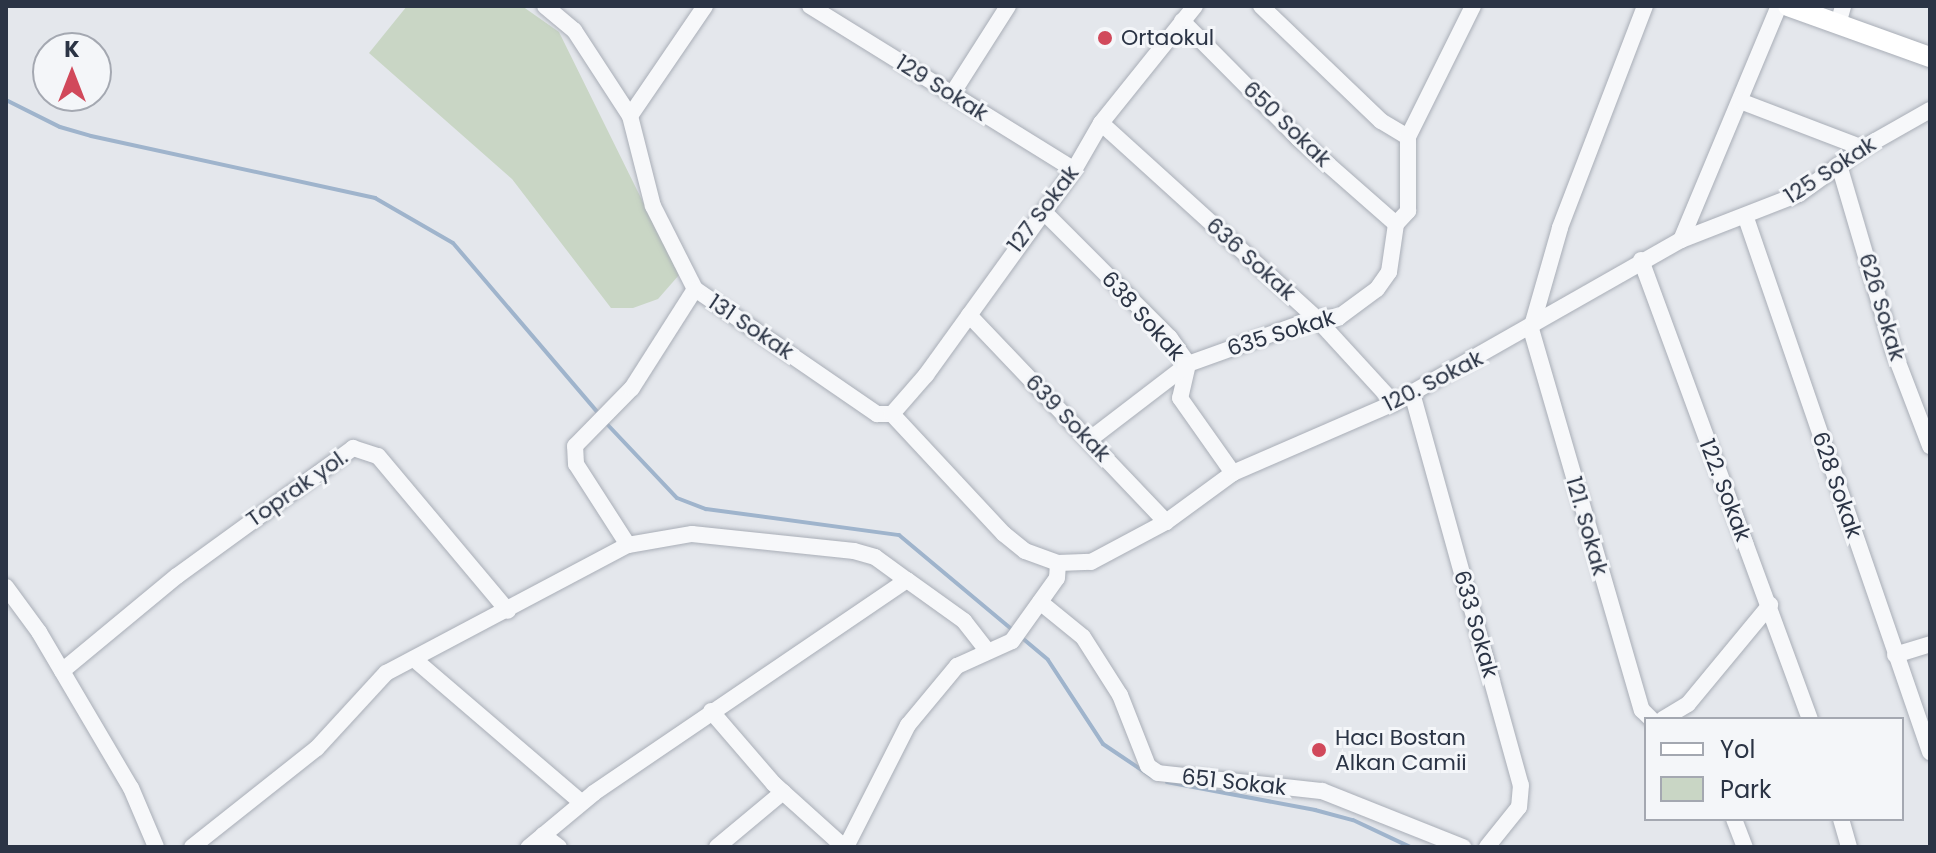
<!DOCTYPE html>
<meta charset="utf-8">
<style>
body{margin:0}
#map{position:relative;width:1936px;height:853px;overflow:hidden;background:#e4e7ec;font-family:Poppins,sans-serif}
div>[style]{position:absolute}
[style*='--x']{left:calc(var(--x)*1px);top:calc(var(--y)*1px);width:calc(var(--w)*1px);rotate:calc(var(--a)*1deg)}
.green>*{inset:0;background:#c9d6c5}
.stream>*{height:4px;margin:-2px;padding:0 2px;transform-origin:2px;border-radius:2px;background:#9fb4cc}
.roads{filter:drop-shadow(0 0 2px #a9aeb7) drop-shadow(0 0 2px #a9aeb7)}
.minor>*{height:16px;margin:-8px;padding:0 8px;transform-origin:8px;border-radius:8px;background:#f7f8fa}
.major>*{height:20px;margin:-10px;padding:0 10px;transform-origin:10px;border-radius:10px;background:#fff}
.dots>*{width:22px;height:22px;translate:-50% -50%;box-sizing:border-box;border:4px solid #f4f6f9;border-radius:50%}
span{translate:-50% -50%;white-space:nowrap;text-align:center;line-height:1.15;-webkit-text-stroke:6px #f4f6f9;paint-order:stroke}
.poi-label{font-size:22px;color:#2b3445}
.left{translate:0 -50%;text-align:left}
.street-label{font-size:22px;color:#2b3445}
.frame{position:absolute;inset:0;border:8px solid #2b3445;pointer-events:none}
.legend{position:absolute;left:1644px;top:717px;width:260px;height:104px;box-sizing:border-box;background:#f4f6f9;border:2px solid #a4a8b1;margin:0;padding:10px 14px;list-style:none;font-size:24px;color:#2b3445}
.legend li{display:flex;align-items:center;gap:16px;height:40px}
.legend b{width:40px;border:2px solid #a4a8b1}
.north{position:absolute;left:32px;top:32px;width:80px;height:80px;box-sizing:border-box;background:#f4f6f9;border:2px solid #a4a8b1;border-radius:50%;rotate:0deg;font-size:22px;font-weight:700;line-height:32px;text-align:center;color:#2b3445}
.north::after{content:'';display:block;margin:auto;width:28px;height:36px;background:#d1495b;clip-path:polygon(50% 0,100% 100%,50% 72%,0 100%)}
</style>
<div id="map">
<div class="green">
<div style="clip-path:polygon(407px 6px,522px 6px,559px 32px,679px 275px,658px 299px,633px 308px,611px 308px,512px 179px,369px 53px)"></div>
</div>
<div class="stream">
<div style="--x:6;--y:100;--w:60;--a:26.6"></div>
<div style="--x:60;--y:127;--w:32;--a:16"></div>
<div style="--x:91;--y:136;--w:291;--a:12.3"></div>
<div style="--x:375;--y:198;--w:90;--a:30"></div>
<div style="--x:453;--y:243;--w:228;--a:49.5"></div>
<div style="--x:606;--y:423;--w:103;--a:46.6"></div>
<div style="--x:677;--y:498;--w:31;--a:21"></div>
<div style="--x:706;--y:509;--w:195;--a:7.7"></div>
<div style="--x:899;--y:535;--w:150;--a:39.9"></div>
<div style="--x:1021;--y:637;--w:35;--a:40"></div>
<div style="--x:1048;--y:660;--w:100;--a:56.8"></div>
<div style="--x:1103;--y:744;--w:63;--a:33.9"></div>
<div style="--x:1167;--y:782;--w:151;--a:10.7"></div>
<div style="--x:1315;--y:810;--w:39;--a:15"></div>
<div style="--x:1353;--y:820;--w:63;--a:25.3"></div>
</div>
<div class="roads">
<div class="minor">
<div style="--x:545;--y:6;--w:38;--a:40"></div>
<div style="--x:574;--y:30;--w:103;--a:56.9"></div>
<div style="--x:630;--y:116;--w:93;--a:75.7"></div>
<div style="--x:653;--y:206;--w:93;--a:63.2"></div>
<div style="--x:695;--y:289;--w:221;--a:34.5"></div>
<div style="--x:877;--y:414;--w:15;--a:0"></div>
<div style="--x:892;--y:414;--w:164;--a:47"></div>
<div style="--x:1004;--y:534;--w:27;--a:39"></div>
<div style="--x:1025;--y:551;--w:35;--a:20"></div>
<div style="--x:1058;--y:563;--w:33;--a:-2"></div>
<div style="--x:1091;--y:562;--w:85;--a:-28.1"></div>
<div style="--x:1166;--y:522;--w:83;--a:-36.2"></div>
<div style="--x:1233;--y:473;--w:176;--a:-23.5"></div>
<div style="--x:1394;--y:403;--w:330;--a:-29.6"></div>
<div style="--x:1681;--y:240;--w:254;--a:-67.3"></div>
<div style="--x:810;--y:6;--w:311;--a:31.8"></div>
<div style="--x:1261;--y:6;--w:166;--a:43.8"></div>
<div style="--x:1381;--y:121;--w:31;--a:31"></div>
<div style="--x:1645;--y:6;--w:238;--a:111"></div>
<div style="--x:1560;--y:228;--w:105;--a:106"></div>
<div style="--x:1531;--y:329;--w:397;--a:73.8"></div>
<div style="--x:1642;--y:710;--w:13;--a:45"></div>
<div style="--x:1182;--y:21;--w:165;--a:45.2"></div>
<div style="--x:1298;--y:138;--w:130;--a:41.3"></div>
<div style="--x:1838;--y:24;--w:19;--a:-74"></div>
<div style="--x:952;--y:94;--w:104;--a:-57.5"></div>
<div style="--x:1740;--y:101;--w:132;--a:20.9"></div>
<div style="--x:630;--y:116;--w:133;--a:-55.7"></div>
<div style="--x:1101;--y:123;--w:290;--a:42.2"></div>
<div style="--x:1316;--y:318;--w:115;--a:47.5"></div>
<div style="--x:1839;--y:165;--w:195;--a:73.6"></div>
<div style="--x:1894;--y:352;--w:101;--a:69"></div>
<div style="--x:1044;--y:212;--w:178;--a:45"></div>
<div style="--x:1170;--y:338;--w:32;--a:55"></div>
<div style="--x:1188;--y:364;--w:35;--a:103"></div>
<div style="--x:1180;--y:398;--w:92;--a:54.8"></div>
<div style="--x:1746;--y:218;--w:565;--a:70.99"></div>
<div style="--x:1681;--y:240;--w:127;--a:-21.3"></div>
<div style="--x:1799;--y:194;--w:79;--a:-35.7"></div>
<div style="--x:1863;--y:148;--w:77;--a:-29.6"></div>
<div style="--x:1641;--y:260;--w:489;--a:69.8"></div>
<div style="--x:969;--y:315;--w:286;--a:46.4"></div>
<div style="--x:1412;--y:393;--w:407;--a:74.5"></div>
<div style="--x:1521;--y:785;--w:22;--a:95"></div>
<div style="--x:1519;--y:807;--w:51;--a:128.7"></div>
<div style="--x:892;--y:414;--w:52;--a:-48.9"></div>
<div style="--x:926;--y:375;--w:253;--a:-54.2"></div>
<div style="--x:1074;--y:170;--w:54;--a:-60.1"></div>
<div style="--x:1101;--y:123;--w:150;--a:-51.2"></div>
<div style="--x:1089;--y:440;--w:125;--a:-37.5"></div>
<div style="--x:1188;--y:364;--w:136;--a:-19.8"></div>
<div style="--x:1316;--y:318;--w:23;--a:-2"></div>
<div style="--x:1339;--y:317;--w:47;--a:-36.4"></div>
<div style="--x:1377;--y:289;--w:21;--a:-55"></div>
<div style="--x:1389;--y:272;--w:49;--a:-81.7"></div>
<div style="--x:1396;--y:224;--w:18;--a:-47"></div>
<div style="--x:1408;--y:211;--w:74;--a:-90"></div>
<div style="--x:1408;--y:137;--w:146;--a:-63.6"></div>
<div style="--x:628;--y:545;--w:96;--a:-122.7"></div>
<div style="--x:576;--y:464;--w:18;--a:-93"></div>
<div style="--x:575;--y:446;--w:81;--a:-45.5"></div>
<div style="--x:632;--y:388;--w:117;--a:-57.5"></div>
<div style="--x:907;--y:580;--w:70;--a:35.7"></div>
<div style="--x:964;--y:621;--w:36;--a:52"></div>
<div style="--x:6;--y:587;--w:56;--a:53.7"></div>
<div style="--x:39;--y:632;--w:181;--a:59.5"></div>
<div style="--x:131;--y:788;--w:64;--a:67"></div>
<div style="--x:1040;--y:602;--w:55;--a:39.1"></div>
<div style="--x:1083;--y:637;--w:69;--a:57.5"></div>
<div style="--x:1120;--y:695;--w:76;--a:68.5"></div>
<div style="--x:1148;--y:766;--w:12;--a:35"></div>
<div style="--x:1158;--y:773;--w:165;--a:6.3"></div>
<div style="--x:1322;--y:791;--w:152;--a:21.7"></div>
<div style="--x:1895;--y:655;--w:37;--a:-17"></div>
<div style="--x:414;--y:659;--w:220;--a:40.6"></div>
<div style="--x:62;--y:671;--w:149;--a:-39.6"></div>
<div style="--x:177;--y:576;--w:218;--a:-36"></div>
<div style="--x:353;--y:448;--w:26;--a:18"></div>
<div style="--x:378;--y:456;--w:202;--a:50"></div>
<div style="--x:711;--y:711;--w:96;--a:49.2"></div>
<div style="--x:774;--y:784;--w:94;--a:42"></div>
<div style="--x:1663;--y:719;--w:29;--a:-31"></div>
<div style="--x:1688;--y:704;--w:129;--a:-50.4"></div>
<div style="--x:1734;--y:819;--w:30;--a:69"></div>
<div style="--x:1841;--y:819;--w:29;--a:74"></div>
<div style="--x:543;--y:835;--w:20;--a:37"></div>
<div style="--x:192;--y:847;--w:159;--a:-38.4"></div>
<div style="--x:317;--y:748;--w:102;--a:-47.4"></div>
<div style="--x:386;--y:673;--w:274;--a:-27.9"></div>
<div style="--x:628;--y:545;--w:65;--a:-9.8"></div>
<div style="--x:692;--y:534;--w:163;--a:6"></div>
<div style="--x:854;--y:551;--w:22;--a:16"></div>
<div style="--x:875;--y:557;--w:39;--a:36"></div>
<div style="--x:907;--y:580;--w:379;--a:145.8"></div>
<div style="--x:594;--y:793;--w:85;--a:140.3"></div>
<div style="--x:717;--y:847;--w:86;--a:-39.8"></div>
<div style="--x:846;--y:847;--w:137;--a:-63.1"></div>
<div style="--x:908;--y:725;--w:77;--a:-50.3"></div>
<div style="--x:957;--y:666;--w:60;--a:-24.4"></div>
<div style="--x:1012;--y:641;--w:77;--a:-54.5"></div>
<div style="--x:1057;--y:578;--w:15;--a:-86"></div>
</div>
<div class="major">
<div style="--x:1788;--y:6;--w:151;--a:19.8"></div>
</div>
</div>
<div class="dots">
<div style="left:1105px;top:38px;background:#d1495b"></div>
<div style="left:1319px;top:750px;background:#d1495b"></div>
</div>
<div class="poi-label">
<span class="left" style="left:1121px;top:38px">Ortaokul</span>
<span class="left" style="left:1335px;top:750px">Hacı Bostan<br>Alkan Camii</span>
</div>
<div class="street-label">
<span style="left:942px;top:88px;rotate:32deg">129 Sokak</span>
<span style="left:1287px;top:124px;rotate:44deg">650 Sokak</span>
<span style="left:1830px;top:170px;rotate:-33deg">125 Sokak</span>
<span style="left:1043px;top:209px;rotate:-53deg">127 Sokak</span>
<span style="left:1251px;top:259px;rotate:42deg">636 Sokak</span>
<span style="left:1882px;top:307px;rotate:73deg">626 Sokak</span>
<span style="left:1143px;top:316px;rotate:48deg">638 Sokak</span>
<span style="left:751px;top:327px;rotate:34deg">131 Sokak</span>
<span style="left:1281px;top:333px;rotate:-17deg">635 Sokak</span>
<span style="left:1433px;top:381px;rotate:-27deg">120. Sokak</span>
<span style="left:1068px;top:418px;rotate:46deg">639 Sokak</span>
<span style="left:1837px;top:485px;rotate:71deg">628 Sokak</span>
<span style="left:297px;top:488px;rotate:-35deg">Toprak yol.</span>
<span style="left:1725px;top:490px;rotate:69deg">122. Sokak</span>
<span style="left:1587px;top:526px;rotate:74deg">121. Sokak</span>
<span style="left:1476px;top:624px;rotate:74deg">633 Sokak</span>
<span style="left:1234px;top:782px;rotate:6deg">651 Sokak</span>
</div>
<div class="frame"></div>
<ul class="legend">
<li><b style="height:10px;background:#fff"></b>Yol</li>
<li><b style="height:22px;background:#c9d6c5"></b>Park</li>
</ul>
<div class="north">K</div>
</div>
